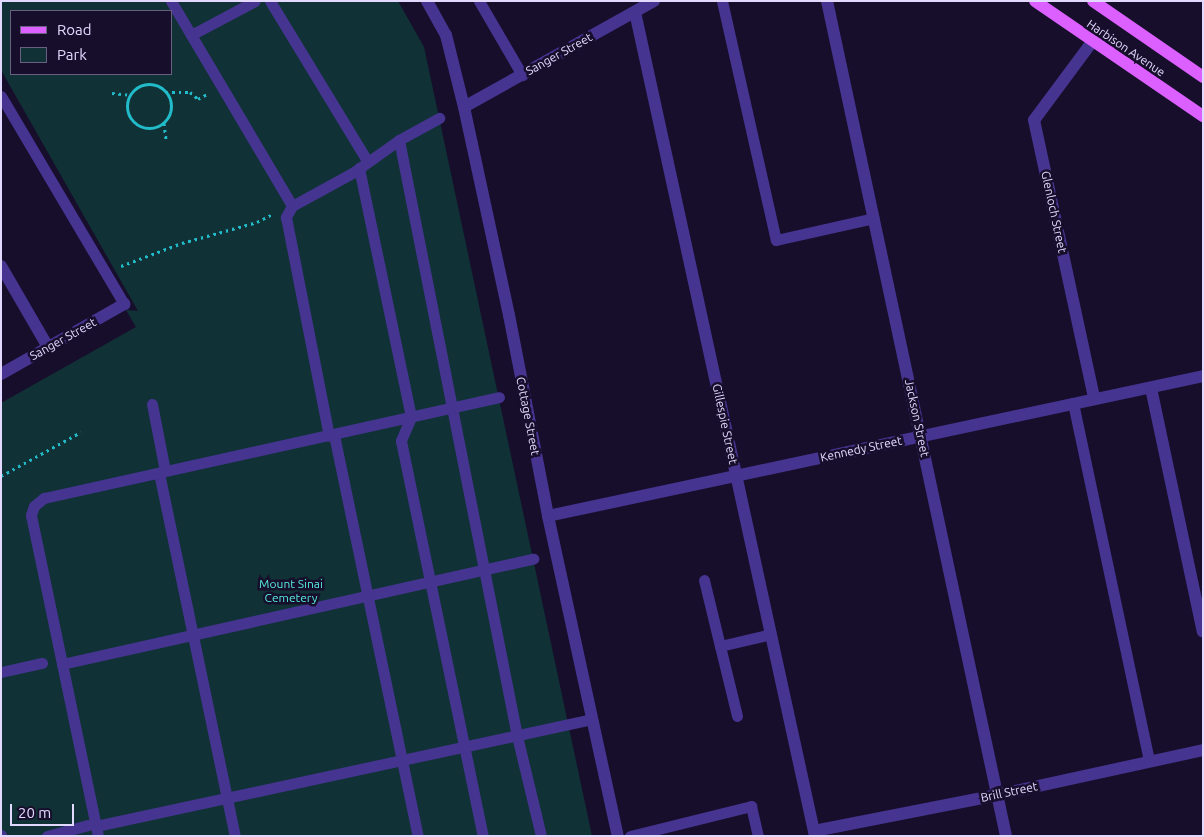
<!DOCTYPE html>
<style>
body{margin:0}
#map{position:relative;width:1204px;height:837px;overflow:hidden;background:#170e2c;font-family:Ubuntu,sans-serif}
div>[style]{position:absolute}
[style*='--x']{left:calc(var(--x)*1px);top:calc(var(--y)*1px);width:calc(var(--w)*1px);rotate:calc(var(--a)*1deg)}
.green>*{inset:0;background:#103236}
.path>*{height:3px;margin-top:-1.5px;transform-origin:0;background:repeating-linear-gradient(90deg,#22bbc9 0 2.5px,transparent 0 6.5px)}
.path>.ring{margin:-1.5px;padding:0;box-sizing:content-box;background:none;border:3px solid #22bbc9;border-radius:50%}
.service>*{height:11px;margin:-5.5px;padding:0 5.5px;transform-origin:5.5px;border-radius:5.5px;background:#453490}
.minor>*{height:12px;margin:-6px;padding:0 6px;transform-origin:6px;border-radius:6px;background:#453490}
.primary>*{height:12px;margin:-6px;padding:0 6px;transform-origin:6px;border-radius:6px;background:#db60ff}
span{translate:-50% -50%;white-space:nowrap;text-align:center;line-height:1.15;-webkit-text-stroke:5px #170e2c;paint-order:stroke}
.street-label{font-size:12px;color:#e3d9ff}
.park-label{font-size:12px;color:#56edde}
.frame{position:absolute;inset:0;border:2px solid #e3d9ff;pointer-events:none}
.legend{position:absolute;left:10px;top:10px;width:162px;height:65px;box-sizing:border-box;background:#170e2c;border:1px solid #695f80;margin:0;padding:6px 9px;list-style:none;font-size:15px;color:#e3d9ff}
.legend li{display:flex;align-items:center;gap:10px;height:25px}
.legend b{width:25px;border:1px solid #695f80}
.scale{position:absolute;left:10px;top:804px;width:64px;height:22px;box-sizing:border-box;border:2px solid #e3d9ff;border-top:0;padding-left:6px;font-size:15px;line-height:18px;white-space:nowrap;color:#e3d9ff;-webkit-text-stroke:4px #170e2c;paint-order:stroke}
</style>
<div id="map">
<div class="green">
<div style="clip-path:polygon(evenodd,1px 1px,398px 1px,424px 47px,592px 836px,1px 836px,1px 403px,136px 327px,126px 310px,138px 311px,1px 70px,1px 1px,11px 11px,171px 11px,171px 74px,11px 74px,11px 11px)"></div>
</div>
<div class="path">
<div class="ring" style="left:127px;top:84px;width:41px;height:41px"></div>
<div style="--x:166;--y:92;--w:24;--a:0"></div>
<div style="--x:190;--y:92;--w:11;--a:41"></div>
<div style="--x:198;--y:99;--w:13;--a:-29"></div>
<div style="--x:112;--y:93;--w:18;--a:6"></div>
<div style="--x:164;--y:123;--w:17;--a:83"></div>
<div style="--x:121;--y:266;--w:65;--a:-20.7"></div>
<div style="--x:182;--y:243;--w:78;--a:-15.6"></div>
<div style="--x:257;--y:222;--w:16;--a:-27"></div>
<div style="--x:1;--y:476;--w:91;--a:-28.8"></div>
</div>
<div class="service">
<div style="--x:171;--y:1;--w:238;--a:59.4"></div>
<div style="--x:292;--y:206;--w:13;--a:119"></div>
<div style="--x:286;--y:217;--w:223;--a:78.9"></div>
<div style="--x:270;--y:1;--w:188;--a:58.7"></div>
<div style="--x:479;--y:1;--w:86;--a:59.8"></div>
<div style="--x:722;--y:1;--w:245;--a:77.3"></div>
<div style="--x:776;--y:240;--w:100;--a:-12.7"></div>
<div style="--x:191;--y:35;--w:72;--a:-28"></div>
<div style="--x:1;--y:96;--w:242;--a:59.4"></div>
<div style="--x:399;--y:140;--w:46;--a:-28.8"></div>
<div style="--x:359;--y:168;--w:254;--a:78.2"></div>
<div style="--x:411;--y:417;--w:26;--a:113"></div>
<div style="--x:401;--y:441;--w:403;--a:78.3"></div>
<div style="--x:292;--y:206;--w:71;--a:-28.7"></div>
<div style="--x:354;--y:172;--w:55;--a:-35.4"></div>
<div style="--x:399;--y:140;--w:608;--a:78.8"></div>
<div style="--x:517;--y:736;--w:103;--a:76.5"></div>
<div style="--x:1073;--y:403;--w:366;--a:78"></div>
<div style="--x:152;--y:404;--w:68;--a:79"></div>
<div style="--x:334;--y:435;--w:410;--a:78.2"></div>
<div style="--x:159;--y:473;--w:371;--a:78.2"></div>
<div style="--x:704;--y:580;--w:68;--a:76.4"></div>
<div style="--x:720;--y:646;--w:52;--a:-13.2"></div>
<div style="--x:720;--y:646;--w:72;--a:76.3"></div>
<div style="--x:62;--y:664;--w:483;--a:-12.6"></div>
<div style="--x:1;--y:672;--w:42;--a:-12.4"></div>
<div style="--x:96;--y:826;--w:507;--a:-12.17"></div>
<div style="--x:1;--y:835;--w:1;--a:90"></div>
<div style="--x:47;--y:836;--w:42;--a:-15"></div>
<div style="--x:98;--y:836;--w:328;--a:-101.8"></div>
<div style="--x:31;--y:515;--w:9;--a:-72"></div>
<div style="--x:34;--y:506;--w:13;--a:-39"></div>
<div style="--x:44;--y:498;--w:466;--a:-12.5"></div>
<div style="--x:630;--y:836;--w:125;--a:-13.9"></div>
<div style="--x:751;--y:806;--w:31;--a:77"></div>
</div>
<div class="minor">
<div style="--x:427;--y:1;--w:39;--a:61"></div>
<div style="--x:446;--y:35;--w:74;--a:76"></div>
<div style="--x:464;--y:107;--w:213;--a:77.8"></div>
<div style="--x:509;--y:315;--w:205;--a:79"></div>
<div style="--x:548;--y:516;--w:328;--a:77.7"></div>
<div style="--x:827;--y:1;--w:854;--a:77.9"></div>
<div style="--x:635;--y:12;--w:843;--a:77.68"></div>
<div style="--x:1092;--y:42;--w:97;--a:126.6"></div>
<div style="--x:1034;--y:120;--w:284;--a:77.8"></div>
<div style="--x:464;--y:107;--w:218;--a:-29.2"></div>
<div style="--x:1;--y:266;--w:94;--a:59.9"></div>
<div style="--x:1;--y:374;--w:142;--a:-29.6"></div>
<div style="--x:1151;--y:388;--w:249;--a:78"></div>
<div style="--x:548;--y:516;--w:670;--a:-12.06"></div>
<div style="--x:814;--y:831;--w:187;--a:-11.1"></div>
<div style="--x:997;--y:795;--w:211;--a:-12.3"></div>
</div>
<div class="primary">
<div style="--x:1035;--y:1;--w:204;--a:34.4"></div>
<div style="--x:1093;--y:1;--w:134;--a:34.6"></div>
</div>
<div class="street-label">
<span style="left:1126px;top:48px;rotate:34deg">Harbison Avenue</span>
<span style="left:559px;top:54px;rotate:-29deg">Sanger Street</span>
<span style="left:1054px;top:212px;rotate:78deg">Glenloch Street</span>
<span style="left:63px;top:339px;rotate:-29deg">Sanger Street</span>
<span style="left:528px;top:416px;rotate:79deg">Cottage Street</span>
<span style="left:917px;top:418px;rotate:78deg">Jackson Street</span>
<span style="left:725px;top:424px;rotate:78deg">Gillespie Street</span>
<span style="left:861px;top:449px;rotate:-12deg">Kennedy Street</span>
<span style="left:1009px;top:792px;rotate:-12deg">Brill Street</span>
</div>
<div class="park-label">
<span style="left:291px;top:591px">Mount Sinai<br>Cemetery</span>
</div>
<div class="frame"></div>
<ul class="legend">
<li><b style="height:6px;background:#db60ff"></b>Road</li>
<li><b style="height:14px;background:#103236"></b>Park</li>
</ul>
<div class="scale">20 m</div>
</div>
